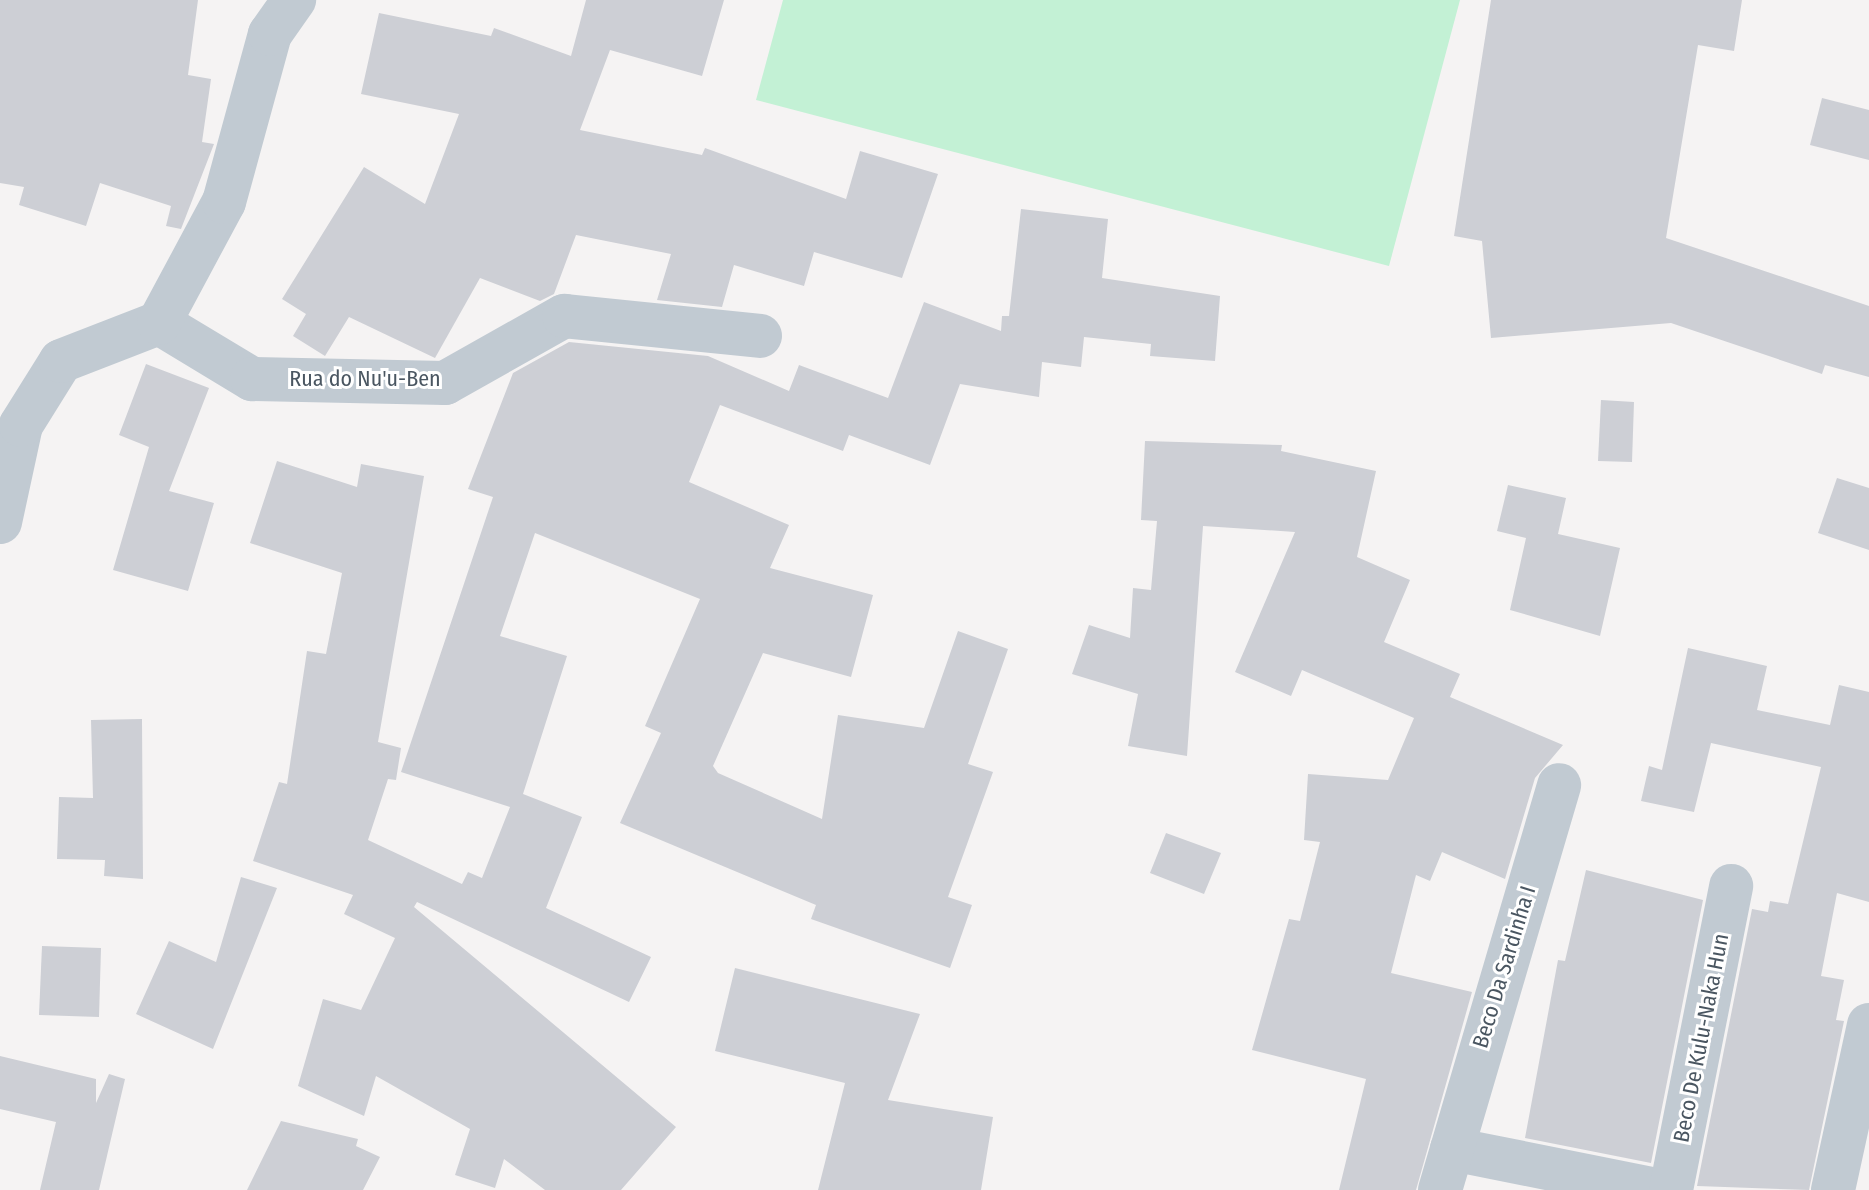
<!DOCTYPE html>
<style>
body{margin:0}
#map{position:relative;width:1869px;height:1190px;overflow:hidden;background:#f5f3f3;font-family:"Fira Sans Condensed",sans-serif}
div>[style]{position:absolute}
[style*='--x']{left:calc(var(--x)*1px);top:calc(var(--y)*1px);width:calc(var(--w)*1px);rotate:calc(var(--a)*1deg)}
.green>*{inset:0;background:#c3f1d5}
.building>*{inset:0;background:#cdcfd5}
.minor>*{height:44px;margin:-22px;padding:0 22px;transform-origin:22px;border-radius:22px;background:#c1cad2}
span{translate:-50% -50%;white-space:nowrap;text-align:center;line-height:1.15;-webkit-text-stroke:6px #fff;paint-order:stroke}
.street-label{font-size:22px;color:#4a5661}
</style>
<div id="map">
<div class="green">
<div style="clip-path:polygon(783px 0,1460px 0,1389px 266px,756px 100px)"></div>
</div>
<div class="building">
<div style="clip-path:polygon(0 0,198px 0,188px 75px,211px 79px,202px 142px,214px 144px,181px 229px,166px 226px,171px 206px,100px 183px,86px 226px,19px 205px,24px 187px,0 183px)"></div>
<div style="clip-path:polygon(586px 0,724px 0,702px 76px,610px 50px,580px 130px,702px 155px,705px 148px,846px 199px,860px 151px,938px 174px,902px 278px,814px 252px,804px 286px,734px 265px,722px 307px,657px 300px,671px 254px,576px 235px,554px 294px,540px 301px,480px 278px,435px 358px,349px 317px,325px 356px,293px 336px,306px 314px,282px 299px,364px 167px,425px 204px,459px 114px,361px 94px,379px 13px,491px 36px,494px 28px,571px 56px)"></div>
<div style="clip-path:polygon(1491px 0,1742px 0,1734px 51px,1698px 45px,1666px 238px,1869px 306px,1869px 377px,1825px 365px,1822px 374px,1671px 323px,1491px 338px,1482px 241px,1454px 236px)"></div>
<div style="clip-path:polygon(1822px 98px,1869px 110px,1869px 160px,1810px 145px)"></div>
<div style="clip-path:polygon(1021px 209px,1108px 219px,1102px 278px,1220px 296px,1215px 361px,1150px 356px,1151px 344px,1084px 337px,1081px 367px,1042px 362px,1039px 397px,960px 384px,930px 465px,849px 435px,843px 451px,720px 405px,689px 482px,789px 525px,770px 568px,873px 595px,851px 677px,763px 653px,713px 766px,718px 773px,822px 819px,838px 715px,924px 728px,958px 631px,1008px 649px,968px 764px,993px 772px,948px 897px,972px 905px,950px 968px,811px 919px,816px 905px,620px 823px,661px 733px,645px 726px,700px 599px,535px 533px,500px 636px,567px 656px,523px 794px,582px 817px,546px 908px,651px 957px,629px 1002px,417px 902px,414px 907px,676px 1127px,621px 1190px,545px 1190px,504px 1159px,495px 1188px,455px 1175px,470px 1129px,376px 1076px,364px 1116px,298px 1086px,323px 999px,361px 1010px,395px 938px,344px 914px,353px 895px,253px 861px,279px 782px,287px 784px,307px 651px,326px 654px,342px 573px,250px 543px,277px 461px,357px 487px,361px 464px,424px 476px,378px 742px,401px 748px,396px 780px,388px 779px,368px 840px,462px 884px,468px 872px,482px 878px,510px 807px,401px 772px,493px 497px,468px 489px,513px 373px,569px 342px,708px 356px,789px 391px,799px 365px,888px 398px,924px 302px,1001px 331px,1002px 316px,1009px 316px)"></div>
<div style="clip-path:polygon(146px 364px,209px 388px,169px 491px,214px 503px,188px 591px,113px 570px,149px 447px,119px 435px)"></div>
<div style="clip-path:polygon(1601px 400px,1634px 402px,1632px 462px,1598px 461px)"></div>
<div style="clip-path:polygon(1145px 441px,1282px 445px,1281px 451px,1376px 471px,1357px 557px,1410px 580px,1384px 642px,1460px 674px,1450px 697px,1563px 745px,1535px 778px,1505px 879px,1442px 852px,1430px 881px,1416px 875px,1391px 973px,1472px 992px,1416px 1190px,1339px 1190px,1366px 1079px,1252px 1050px,1289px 919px,1300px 921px,1320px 842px,1304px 840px,1308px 774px,1388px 780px,1414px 718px,1302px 670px,1291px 696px,1235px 672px,1295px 532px,1203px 526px,1187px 756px,1128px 746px,1138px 694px,1072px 674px,1089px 625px,1130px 638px,1133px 588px,1151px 590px,1157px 521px,1141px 520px)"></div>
<div style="clip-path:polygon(1837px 478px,1869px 488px,1869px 550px,1818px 533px)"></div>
<div style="clip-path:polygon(1508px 485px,1566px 498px,1558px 534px,1620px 548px,1600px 636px,1510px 610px,1526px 538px,1497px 531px)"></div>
<div style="clip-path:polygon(1688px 648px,1767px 666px,1757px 710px,1830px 725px,1839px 685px,1869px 692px,1869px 902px,1837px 893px,1821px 976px,1844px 980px,1836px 1020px,1844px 1021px,1809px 1190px,1697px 1186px,1752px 909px,1768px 912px,1770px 901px,1788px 904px,1821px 767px,1711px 743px,1694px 812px,1641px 801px,1649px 766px,1662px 770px)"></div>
<div style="clip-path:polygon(142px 719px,143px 879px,104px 876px,105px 860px,57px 859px,59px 797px,93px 798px,91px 720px)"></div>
<div style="clip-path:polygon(1166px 833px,1221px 853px,1204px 894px,1150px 873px)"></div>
<div style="clip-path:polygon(1586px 870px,1703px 900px,1651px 1163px,1525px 1138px,1558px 960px,1565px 961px)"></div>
<div style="clip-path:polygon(241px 877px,277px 888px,213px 1049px,136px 1014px,169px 941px,216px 962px)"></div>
<div style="clip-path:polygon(42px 946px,101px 948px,99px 1017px,39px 1015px)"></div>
<div style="clip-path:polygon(735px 968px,920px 1014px,888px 1100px,993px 1117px,981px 1190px,818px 1190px,845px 1083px,715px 1051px)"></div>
<div style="clip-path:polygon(0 1056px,96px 1079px,96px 1103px,109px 1074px,125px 1079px,99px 1190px,40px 1190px,56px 1122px,0 1109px)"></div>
<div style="clip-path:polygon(281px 1121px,358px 1139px,356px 1146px,380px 1157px,363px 1190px,247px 1190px)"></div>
</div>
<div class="minor">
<div style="--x:159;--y:323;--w:109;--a:31.1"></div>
<div style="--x:252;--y:379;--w:193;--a:1.2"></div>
<div style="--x:445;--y:383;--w:137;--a:-29.4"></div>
<div style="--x:564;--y:316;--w:197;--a:5.8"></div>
<div style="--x:0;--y:522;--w:99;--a:-77.8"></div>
<div style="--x:21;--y:425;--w:75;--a:-58"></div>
<div style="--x:61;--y:361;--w:105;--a:-21.2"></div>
<div style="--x:159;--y:323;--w:137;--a:-61.8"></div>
<div style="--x:224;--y:202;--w:174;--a:-74.7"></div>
<div style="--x:270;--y:34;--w:42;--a:-54.8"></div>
<div style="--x:1452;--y:1149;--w:209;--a:11.3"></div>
<div style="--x:1440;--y:1190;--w:422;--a:-73.6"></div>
<div style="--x:1671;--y:1190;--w:310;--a:-78.8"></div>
<div style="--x:1833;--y:1190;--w:169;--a:-77.7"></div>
</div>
<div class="street-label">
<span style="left:365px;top:379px">Rua do Nu'u-Ben</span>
<span style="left:1504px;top:967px;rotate:-73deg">Beco Da Sardinha I</span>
<span style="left:1701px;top:1038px;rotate:-79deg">Beco De Kulu-Naka Hun</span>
</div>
</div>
